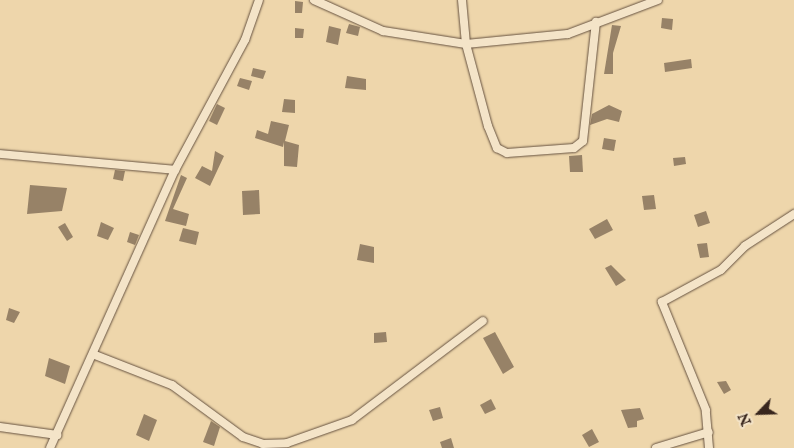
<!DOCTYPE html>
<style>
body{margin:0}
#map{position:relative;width:794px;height:448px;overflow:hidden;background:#eed6ab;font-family:"IM FELL English",serif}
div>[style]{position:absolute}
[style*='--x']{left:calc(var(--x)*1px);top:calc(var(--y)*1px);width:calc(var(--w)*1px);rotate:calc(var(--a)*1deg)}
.building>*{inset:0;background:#978267}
.roads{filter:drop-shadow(0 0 1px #665240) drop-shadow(0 0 1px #665240)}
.street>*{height:8px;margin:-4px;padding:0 4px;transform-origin:4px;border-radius:4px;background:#f4e4c8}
span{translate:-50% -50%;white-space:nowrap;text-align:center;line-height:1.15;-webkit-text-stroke:5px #f4e4c8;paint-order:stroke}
.north{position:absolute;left:734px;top:388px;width:50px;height:50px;-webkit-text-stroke:4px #f4e4c8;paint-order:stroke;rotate:246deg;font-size:14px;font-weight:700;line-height:20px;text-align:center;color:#38261d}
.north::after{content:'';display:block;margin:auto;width:18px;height:22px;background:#38261d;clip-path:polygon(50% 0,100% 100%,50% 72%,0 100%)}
</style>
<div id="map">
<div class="building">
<div style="clip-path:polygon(295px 1px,303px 2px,302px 13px,295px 13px)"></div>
<div style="clip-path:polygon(662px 18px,673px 19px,672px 30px,661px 28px)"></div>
<div style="clip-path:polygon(349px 24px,360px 27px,358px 36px,346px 33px)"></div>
<div style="clip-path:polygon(612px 25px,621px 26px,613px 53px,613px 74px,604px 74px)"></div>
<div style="clip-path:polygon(329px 26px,341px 29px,338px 45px,326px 42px)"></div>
<div style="clip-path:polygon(295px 28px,304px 29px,303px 38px,295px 38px)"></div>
<div style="clip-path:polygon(691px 59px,692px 68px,665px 72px,664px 63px)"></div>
<div style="clip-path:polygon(253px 68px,266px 71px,263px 79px,251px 76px)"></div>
<div style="clip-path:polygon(347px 76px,366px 79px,366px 90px,345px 88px)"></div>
<div style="clip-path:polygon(240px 78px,252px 81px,249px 90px,237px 86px)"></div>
<div style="clip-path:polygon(284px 99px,295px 100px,295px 113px,282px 112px)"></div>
<div style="clip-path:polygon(217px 104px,225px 108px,217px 125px,209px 121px)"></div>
<div style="clip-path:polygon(609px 105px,622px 111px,619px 122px,607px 119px,590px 125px,592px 114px)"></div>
<div style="clip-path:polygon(271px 121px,289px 125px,285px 141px,299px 145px,297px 167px,284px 166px,284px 142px,283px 147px,255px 138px,257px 130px,268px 134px)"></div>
<div style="clip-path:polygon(604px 138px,616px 140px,614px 151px,602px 149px)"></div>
<div style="clip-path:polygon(215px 151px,224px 156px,210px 186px,195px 178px,202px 166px,212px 171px)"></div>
<div style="clip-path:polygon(582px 155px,583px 172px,570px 172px,569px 156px)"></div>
<div style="clip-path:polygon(685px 157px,686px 164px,674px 166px,673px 158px)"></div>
<div style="clip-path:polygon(115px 170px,125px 171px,123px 181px,113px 179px)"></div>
<div style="clip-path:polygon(181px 175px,187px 178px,173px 209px,189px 214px,186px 226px,165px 221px)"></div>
<div style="clip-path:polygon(30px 185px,67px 188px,62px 211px,27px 214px)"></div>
<div style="clip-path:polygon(259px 190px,260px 214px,243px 215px,242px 191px)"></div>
<div style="clip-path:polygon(654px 195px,656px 209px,644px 210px,642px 196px)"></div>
<div style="clip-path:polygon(706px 211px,710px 223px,698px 227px,694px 215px)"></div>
<div style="clip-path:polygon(607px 219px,613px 230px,595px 239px,589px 229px)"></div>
<div style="clip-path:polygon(101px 222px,114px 228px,108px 240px,97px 236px)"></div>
<div style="clip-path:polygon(65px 223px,73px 237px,67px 241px,58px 227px)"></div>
<div style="clip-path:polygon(183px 228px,199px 232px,196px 245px,179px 241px)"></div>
<div style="clip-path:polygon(130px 232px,139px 235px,135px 245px,127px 242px)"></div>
<div style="clip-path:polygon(707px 243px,709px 257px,700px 258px,697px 244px)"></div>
<div style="clip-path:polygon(360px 244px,374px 247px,374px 263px,357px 260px)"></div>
<div style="clip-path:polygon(611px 265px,626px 280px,616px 286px,605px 268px)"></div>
<div style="clip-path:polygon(9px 308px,20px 312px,14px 323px,6px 320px)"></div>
<div style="clip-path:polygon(386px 332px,387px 342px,374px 343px,374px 333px)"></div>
<div style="clip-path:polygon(495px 332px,514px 367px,503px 374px,483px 338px)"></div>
<div style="clip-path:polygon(49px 358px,70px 366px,65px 384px,45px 376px)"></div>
<div style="clip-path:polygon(726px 381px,731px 390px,724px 394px,717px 382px)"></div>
<div style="clip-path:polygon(491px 399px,496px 409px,485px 414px,480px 405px)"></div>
<div style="clip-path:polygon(440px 407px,443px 418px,433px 421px,429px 410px)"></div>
<div style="clip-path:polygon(640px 408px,644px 419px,637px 421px,637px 427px,628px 428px,621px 410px)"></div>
<div style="clip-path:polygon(144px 414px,157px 420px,149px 441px,136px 435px)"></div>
<div style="clip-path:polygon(211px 421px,220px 427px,214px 446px,203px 442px)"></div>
<div style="clip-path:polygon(592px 429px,599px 442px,589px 447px,582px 435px)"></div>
<div style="clip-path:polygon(451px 438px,454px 448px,442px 448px,440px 442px)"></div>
</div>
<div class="roads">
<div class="street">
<div style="--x:314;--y:0;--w:76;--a:24.2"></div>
<div style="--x:383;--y:31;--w:84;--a:8.9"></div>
<div style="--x:466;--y:44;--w:102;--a:-5.6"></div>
<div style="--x:568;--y:34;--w:96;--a:-20.7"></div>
<div style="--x:462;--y:0;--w:44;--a:84.8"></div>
<div style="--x:466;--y:44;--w:85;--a:75"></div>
<div style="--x:488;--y:126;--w:24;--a:68"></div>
<div style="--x:497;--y:148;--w:11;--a:27"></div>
<div style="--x:507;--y:153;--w:67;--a:-4.3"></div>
<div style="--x:574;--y:148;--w:11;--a:-38"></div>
<div style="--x:583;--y:141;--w:120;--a:-83.8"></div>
<div style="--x:0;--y:154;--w:176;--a:5.2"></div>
<div style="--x:95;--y:355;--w:83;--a:21.3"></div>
<div style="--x:172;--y:385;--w:88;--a:36.2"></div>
<div style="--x:243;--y:437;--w:21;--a:19"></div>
<div style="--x:263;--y:444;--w:24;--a:-2"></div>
<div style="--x:287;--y:443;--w:69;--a:-19.5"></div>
<div style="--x:352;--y:420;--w:164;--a:-37.1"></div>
<div style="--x:0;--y:427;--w:58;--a:8"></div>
<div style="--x:50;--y:448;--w:305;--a:-65.8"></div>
<div style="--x:175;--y:170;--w:148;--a:-61.7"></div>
<div style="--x:245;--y:40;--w:42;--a:-70.7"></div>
<div style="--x:656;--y:448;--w:55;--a:-16.8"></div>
<div style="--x:709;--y:448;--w:38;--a:-95"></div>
<div style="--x:706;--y:410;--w:117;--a:-112.2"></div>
<div style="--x:662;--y:302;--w:67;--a:-28.5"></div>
<div style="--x:721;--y:270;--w:34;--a:-45"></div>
<div style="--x:745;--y:246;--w:59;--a:-33.1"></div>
</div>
</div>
<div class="north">N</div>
</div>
